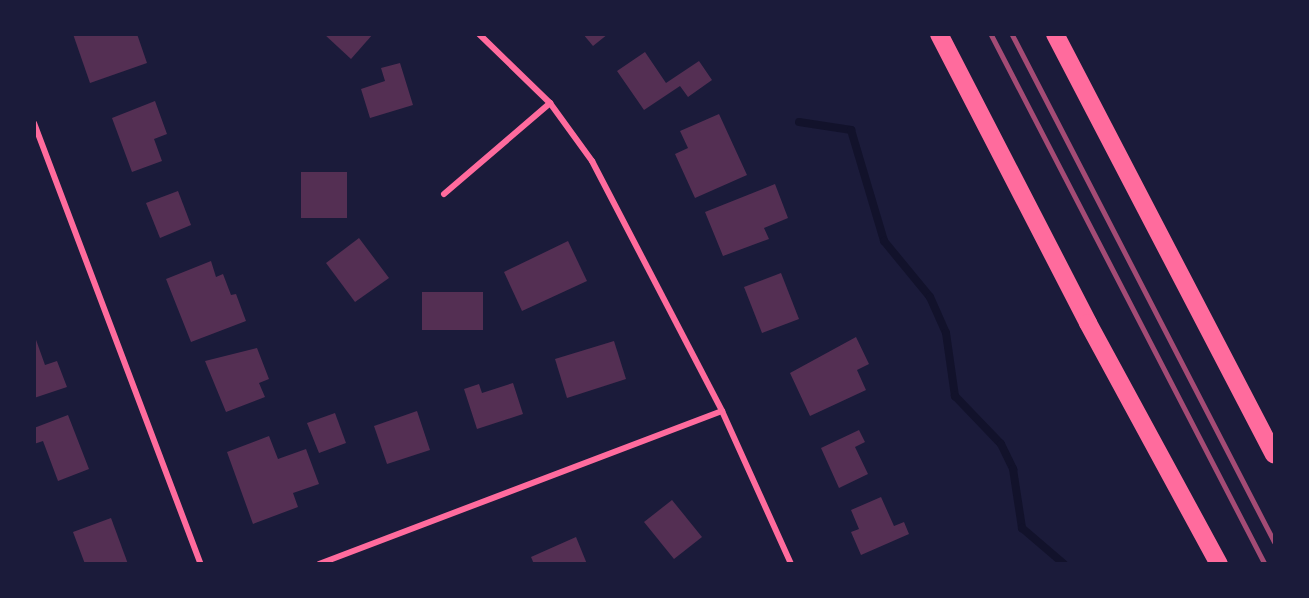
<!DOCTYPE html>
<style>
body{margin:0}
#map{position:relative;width:1309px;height:598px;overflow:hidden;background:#1b1b3a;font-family:"DejaVu Sans",sans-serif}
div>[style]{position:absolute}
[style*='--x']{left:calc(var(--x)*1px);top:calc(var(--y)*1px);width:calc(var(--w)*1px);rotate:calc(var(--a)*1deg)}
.stream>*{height:8px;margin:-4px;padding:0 4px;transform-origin:4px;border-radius:4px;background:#12122b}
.building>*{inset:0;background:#542f53}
.minor>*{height:6px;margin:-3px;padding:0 3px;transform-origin:3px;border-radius:3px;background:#ff6b9d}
.motorway>*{height:18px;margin:-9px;padding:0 9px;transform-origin:9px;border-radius:9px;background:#ff6b9d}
.rail>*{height:4.5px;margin:-2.25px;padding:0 2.25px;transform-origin:2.25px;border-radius:2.25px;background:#a44b75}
span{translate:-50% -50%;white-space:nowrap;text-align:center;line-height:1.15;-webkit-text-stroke:4.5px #1b1b3a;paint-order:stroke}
.frame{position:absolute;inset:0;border:36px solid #1b1b3a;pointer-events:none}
</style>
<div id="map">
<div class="stream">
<div style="--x:799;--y:122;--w:53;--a:8.7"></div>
<div style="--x:851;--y:130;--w:116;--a:73.4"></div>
<div style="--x:884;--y:241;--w:72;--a:50.6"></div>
<div style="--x:930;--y:297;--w:39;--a:66"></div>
<div style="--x:946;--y:333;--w:64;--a:81.9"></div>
<div style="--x:955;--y:396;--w:66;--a:46.2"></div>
<div style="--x:1001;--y:444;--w:28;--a:64"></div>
<div style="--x:1013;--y:469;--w:60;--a:81.3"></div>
<div style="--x:1022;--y:528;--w:55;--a:40.6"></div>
</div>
<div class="building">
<div style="clip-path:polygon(73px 34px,137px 34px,147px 63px,90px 83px)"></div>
<div style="clip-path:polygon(324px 34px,373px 34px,351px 59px)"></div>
<div style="clip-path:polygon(583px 34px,608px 34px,593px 46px)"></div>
<div style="clip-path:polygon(645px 52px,666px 83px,699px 61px,712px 80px,688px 97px,680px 86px,644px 110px,617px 71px)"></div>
<div style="clip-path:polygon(400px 63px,413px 105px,370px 118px,361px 89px,385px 81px,381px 68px)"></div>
<div style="clip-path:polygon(155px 101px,167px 134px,154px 139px,162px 161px,132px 172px,112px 118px)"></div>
<div style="clip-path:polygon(719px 114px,747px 175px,695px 198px,675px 154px,688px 148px,680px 131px)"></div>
<div style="clip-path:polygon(301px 172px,347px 172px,347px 218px,301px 218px)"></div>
<div style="clip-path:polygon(775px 184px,788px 218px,764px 228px,769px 239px,723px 256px,705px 212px)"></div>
<div style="clip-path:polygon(178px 191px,191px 225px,160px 238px,146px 203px)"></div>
<div style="clip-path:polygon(359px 238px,389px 278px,355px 302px,326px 263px)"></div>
<div style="clip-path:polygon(568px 241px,587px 281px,522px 311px,504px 272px)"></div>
<div style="clip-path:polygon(211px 261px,216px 277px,223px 274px,231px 295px,236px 294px,246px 321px,191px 342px,166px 279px)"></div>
<div style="clip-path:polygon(781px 273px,799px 319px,762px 333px,744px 287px)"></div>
<div style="clip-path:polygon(422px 292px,483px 292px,483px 330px,422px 330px)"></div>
<div style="clip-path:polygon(35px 337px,45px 365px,57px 361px,67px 387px,34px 398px)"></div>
<div style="clip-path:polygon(856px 337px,869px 364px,857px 370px,866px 390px,810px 416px,790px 373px)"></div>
<div style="clip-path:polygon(614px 341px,626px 379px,567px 398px,555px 359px)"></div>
<div style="clip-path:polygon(257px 348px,269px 379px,259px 383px,265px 397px,226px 412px,205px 361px)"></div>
<div style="clip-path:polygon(513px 383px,523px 414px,477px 429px,464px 389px,479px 384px,482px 393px)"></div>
<div style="clip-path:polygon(417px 411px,430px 450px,387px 464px,374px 426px)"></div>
<div style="clip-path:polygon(335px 413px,346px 443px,319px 453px,307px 423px)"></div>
<div style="clip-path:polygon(68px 415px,89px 469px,58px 481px,43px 441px,34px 444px,34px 428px)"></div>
<div style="clip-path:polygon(859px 430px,865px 442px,855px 447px,868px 474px,839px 488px,821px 448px)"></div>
<div style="clip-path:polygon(269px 436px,278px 459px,306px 449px,319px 484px,293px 493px,298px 507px,253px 524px,227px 452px)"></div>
<div style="clip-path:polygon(881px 497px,894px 526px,904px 522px,909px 534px,861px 555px,851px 532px,859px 529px,851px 510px)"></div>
<div style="clip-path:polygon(672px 500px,702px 537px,674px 559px,644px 522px)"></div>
<div style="clip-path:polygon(111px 518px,128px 564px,85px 564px,73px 532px)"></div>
<div style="clip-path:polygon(576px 537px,587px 564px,534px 564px,531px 557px)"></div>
</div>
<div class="minor">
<div style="--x:479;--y:34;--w:99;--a:44.2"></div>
<div style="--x:550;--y:103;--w:72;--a:54.1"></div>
<div style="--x:592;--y:161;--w:282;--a:62.5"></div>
<div style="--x:722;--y:411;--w:168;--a:65.7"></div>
<div style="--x:34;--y:123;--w:472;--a:69.3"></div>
<div style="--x:444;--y:194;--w:140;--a:-40.6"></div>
<div style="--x:319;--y:564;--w:431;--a:-20.8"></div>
</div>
<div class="motorway">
<div style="--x:939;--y:34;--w:325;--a:62.7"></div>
<div style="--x:1088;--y:323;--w:274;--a:61.5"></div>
<div style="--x:1055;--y:34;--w:474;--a:62.5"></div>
</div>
<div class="rail">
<div style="--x:991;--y:34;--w:597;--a:62.66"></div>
<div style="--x:1012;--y:34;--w:571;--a:62.67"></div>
</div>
<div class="frame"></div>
</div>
